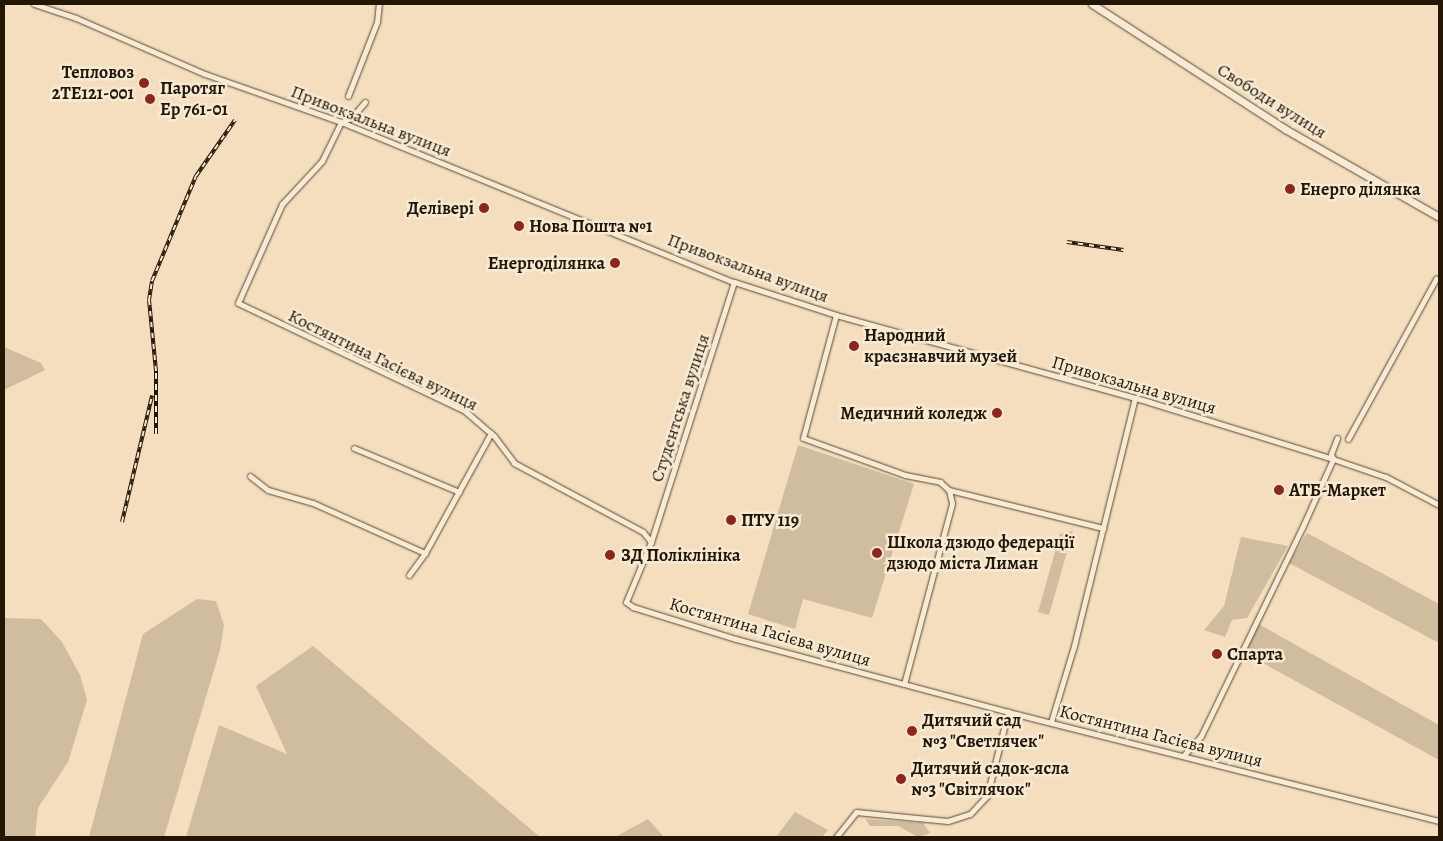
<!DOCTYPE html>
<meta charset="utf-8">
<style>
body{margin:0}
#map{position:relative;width:1443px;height:841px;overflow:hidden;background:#f4debd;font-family:Alegreya,serif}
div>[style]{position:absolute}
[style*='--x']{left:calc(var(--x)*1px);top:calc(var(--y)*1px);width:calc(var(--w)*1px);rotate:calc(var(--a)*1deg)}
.green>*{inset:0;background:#d0bc9e}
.roads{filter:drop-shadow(0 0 1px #574833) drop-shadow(0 0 1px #574833)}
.street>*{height:5px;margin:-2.5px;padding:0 2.5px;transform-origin:2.5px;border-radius:2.5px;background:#f8ead4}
.secondary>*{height:7px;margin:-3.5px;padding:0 3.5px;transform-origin:3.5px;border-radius:3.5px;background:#f8ead4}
.rail>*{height:4px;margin-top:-2px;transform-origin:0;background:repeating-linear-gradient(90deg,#f8ead4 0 5.5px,#231605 0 11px);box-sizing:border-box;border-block:1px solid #231605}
.dots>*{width:14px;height:14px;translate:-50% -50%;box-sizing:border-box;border:2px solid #f8ead4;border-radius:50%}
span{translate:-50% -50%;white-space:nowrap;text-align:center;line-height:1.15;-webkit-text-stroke:5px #f8ead4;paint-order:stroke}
.poi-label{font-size:18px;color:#231605;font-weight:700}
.right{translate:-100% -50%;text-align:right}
.left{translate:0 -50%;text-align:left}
.street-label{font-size:18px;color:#231605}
.frame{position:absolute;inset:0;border:5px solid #231605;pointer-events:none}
</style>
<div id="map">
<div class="green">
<div style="clip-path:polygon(4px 347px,41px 363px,45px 370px,4px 390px)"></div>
<div style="clip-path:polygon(798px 445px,914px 484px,872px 618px,803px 599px,795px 629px,748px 614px)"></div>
<div style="clip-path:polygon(1073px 531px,1049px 615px,1038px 612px,1060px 534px)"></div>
<div style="clip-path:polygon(1307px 533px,1439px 604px,1439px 643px,1289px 563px)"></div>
<div style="clip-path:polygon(1241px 537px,1288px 546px,1247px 618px,1232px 620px,1225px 637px,1204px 630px,1224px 606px)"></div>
<div style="clip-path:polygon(197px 599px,216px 601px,224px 625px,220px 650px,164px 837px,89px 837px,143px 634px)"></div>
<div style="clip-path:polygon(4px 618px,41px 619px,62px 642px,80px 675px,87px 700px,68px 762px,38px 808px,35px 837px,4px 837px)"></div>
<div style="clip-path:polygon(1255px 622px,1439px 725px,1439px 760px,1243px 652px)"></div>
<div style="clip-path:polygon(313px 646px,540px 837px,186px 837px,219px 725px,287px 754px,256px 686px)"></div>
<div style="clip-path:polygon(795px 812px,828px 830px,822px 837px,776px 837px)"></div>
<div style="clip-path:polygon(648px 819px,664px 837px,615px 837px)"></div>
<div style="clip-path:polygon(865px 819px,923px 823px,930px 833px,918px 837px,898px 826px,870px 826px)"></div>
</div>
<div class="roads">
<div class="street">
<div style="--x:34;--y:4;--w:44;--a:18.4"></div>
<div style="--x:76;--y:18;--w:141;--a:23.5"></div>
<div style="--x:205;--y:74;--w:144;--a:19.4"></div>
<div style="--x:341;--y:122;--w:424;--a:22.2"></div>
<div style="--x:734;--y:282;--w:107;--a:17.9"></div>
<div style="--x:836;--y:315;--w:325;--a:15.5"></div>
<div style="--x:1149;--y:402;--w:193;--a:17.2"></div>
<div style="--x:1333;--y:459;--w:56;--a:18.8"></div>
<div style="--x:1386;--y:477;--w:60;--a:27.8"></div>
<div style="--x:348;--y:96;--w:79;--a:-68.6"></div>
<div style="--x:377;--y:22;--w:18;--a:-84"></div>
<div style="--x:365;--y:102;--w:21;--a:131"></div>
<div style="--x:351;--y:118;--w:11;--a:158"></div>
<div style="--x:341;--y:122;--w:43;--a:116"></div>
<div style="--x:322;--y:161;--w:59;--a:132.9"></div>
<div style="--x:282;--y:204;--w:108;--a:114"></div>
<div style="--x:238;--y:303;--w:251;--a:25.4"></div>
<div style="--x:465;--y:411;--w:38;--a:41"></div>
<div style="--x:494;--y:436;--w:34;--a:53"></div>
<div style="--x:514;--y:463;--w:146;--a:28.1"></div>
<div style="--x:643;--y:532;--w:13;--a:51"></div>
<div style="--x:651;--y:542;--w:65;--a:112.6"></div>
<div style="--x:626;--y:602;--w:9;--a:36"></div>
<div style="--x:633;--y:607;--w:108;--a:17.3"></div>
<div style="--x:736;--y:639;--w:282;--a:15"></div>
<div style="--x:1008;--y:712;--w:445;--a:14.2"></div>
<div style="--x:836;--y:315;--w:127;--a:105"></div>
<div style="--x:803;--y:438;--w:109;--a:19.9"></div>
<div style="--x:905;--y:475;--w:36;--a:11"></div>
<div style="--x:940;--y:482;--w:12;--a:42"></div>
<div style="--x:949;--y:490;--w:159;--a:13.9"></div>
<div style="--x:1348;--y:439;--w:183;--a:-61.2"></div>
<div style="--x:354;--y:448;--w:114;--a:22.7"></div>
<div style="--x:250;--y:476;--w:23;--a:38"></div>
<div style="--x:268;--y:490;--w:47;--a:16.1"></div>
<div style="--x:313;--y:503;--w:123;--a:24.1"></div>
<div style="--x:651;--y:542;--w:273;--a:-72.3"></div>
<div style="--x:409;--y:575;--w:27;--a:-54"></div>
<div style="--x:425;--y:553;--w:137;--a:-61.2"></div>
<div style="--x:904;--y:684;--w:187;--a:-75.1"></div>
<div style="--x:952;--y:503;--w:13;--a:-103"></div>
<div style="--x:1051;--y:722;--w:79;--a:-73.2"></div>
<div style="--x:1074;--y:646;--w:255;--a:-76.2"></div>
<div style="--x:1184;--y:755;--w:25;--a:-48"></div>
<div style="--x:1201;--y:736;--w:231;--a:-64.1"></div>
<div style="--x:1302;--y:528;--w:76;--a:-65.8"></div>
<div style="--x:1333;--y:459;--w:5;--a:-112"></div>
<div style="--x:1331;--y:454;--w:17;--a:-69"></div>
<div style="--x:836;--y:837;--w:32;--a:-51"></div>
<div style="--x:856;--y:812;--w:92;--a:5.6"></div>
<div style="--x:948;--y:821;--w:23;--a:-18"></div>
<div style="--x:970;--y:814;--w:25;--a:-47"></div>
<div style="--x:987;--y:796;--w:87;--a:-76"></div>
</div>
<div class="secondary">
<div style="--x:1092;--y:4;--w:230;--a:32.9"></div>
<div style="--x:1285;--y:129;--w:177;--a:29.7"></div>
</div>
</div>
<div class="rail">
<div style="--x:1067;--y:242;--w:57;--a:8.1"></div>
<div style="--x:156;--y:434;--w:63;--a:-90"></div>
<div style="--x:156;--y:371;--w:71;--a:-95.6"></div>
<div style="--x:149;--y:300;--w:19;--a:-81"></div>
<div style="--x:152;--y:281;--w:114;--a:-67.3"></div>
<div style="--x:196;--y:176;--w:68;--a:-55.1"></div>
<div style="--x:122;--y:522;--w:130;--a:-76.6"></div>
</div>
<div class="dots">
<div style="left:144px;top:83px;background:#8f2418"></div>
<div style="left:150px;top:99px;background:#8f2418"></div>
<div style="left:1290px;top:189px;background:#8f2418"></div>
<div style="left:484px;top:208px;background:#8f2418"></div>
<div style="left:519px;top:226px;background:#8f2418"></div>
<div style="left:615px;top:263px;background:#8f2418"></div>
<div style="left:854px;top:346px;background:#8f2418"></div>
<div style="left:997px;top:413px;background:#8f2418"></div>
<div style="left:1279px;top:490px;background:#8f2418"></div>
<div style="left:731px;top:520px;background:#8f2418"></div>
<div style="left:877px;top:553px;background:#8f2418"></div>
<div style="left:610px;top:555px;background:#8f2418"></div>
<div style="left:1217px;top:654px;background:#8f2418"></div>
<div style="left:912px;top:731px;background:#8f2418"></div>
<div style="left:901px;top:779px;background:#8f2418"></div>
</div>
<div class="poi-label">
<span class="right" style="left:134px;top:83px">Тепловоз<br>2ТЕ121-001</span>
<span class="left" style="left:160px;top:99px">Паротяг<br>Ер 761-01</span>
<span class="left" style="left:1300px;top:189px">Енерго ділянка</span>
<span class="right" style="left:474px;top:208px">Делівері</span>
<span class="left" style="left:529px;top:226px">Нова Пошта №1</span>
<span class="right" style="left:605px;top:263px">Енергоділянка</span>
<span class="left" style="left:864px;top:346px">Народний<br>краєзнавчий музей</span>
<span class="right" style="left:987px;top:413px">Медичний коледж</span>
<span class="left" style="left:1289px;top:490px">АТБ-Маркет</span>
<span class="left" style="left:741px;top:520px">ПТУ 119</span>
<span class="left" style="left:887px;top:553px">Школа дзюдо федерації<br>дзюдо міста Лиман</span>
<span class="left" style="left:621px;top:555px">ЗД Поліклініка</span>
<span class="left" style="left:1227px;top:654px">Спарта</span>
<span class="left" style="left:922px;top:731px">Дитячий сад<br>№3 "Светлячек"</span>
<span class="left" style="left:911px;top:779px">Дитячий садок-ясла<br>№3 "Світлячок"</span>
</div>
<div class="street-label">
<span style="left:1272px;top:101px;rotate:32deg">Свободи вулиця</span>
<span style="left:371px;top:121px;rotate:21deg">Привокзальна вулиця</span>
<span style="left:748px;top:268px;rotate:20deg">Привокзальна вулиця</span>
<span style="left:383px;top:360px;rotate:26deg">Костянтина Гасієва вулиця</span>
<span style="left:1134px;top:385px;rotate:16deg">Привокзальна вулиця</span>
<span style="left:680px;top:408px;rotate:-72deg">Студентська вулиця</span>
<span style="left:770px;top:632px;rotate:16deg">Костянтина Гасієва вулиця</span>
<span style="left:1161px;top:736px;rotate:14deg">Костянтина Гасієва вулиця</span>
</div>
<div class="frame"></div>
</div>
